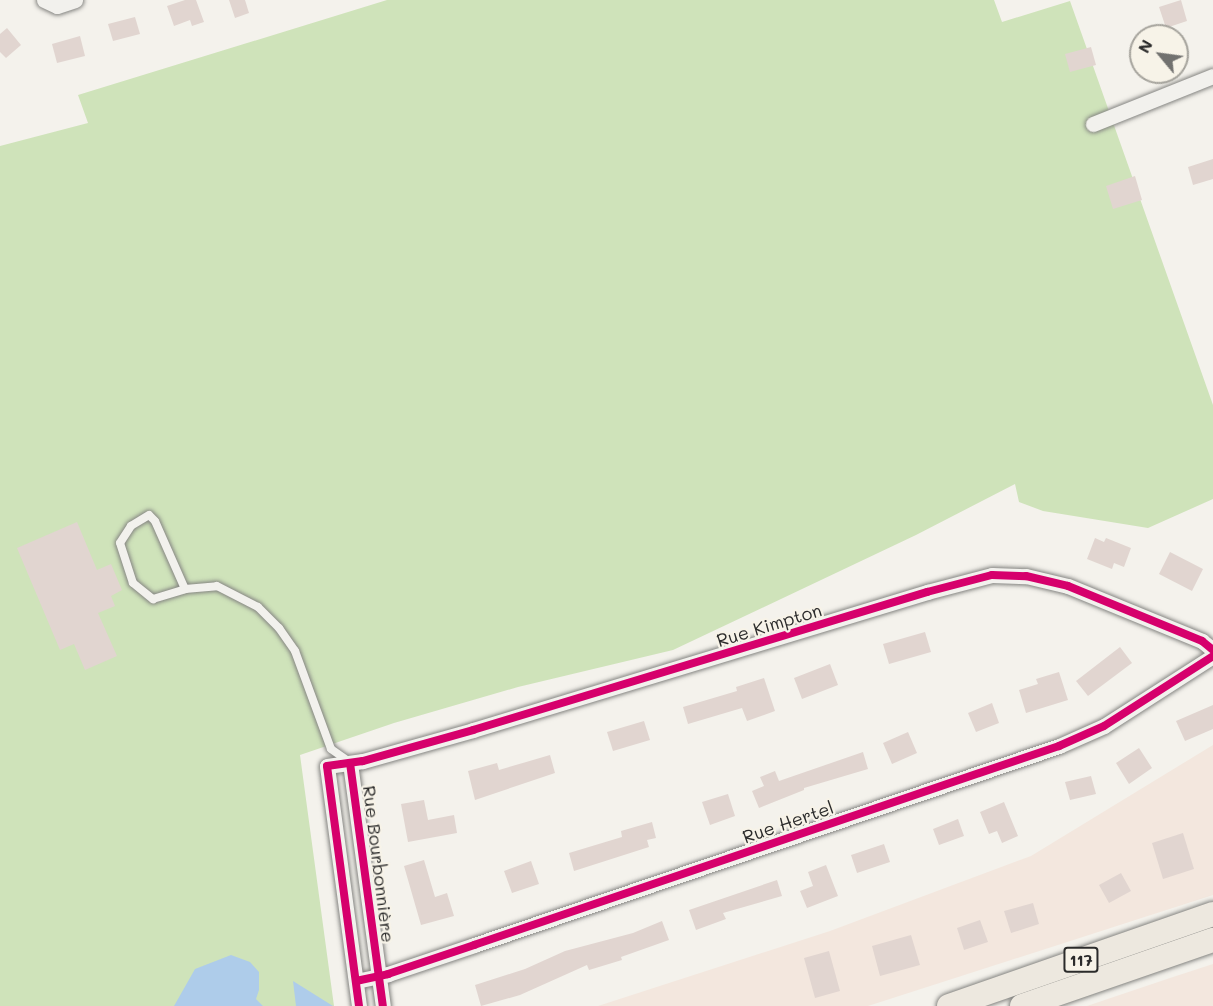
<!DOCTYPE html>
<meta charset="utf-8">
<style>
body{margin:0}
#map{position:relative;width:1213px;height:1006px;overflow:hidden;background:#f4f2ec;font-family:Mali,sans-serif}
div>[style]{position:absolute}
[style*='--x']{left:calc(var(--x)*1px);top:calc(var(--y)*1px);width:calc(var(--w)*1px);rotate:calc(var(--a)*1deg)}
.built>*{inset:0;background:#f3e7de}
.green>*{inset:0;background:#cfe3ba}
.water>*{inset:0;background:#aeccea}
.building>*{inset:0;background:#e1d5d0}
.roads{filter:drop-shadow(0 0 2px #858582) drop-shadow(0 0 2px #858582)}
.lane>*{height:8px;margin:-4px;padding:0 4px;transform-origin:4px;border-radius:4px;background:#f2f1ed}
.street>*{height:15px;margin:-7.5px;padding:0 7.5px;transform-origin:7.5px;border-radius:7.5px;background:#f2f1ed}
.primary>*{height:24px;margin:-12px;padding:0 12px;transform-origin:12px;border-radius:12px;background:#ede8df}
.cycleway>*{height:8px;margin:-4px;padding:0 4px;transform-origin:4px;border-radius:4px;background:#d6006c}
span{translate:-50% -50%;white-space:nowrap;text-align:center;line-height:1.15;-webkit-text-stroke:4.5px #f7f3e8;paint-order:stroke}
.shield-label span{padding:2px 4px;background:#f7f3e8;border:2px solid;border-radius:4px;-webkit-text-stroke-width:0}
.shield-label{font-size:16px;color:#2b2b2b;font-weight:700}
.street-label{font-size:18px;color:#2b2b2b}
.north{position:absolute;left:1129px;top:24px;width:60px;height:60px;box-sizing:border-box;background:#f7f3e8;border:2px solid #a5a39c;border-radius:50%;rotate:299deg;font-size:16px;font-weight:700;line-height:24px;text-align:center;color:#2b2b2b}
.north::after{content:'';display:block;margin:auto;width:21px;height:27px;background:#71716f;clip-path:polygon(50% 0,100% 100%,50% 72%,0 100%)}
</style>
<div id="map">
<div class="built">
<div style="clip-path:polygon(1213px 745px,1213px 895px,868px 1006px,598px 1006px,830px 931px,1031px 856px)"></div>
<div style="clip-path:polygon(1213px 964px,1213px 1006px,1087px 1006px,1170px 978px)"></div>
</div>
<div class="green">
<div style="clip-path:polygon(387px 0,994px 0,1002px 22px,1070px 1px,1213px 405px,1213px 499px,1148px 528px,1043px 511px,1019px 502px,1015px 484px,916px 535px,673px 650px,518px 687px,394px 723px,300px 755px,334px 1006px,0 1006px,0 146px,88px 123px,78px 95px)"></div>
</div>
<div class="water">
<div style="clip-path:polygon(231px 955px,250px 962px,259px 972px,259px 990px,256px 999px,263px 1006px,174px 1006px,195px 969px)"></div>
<div style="clip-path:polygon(293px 981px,333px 1006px,296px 1006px)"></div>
</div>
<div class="building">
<div style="clip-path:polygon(185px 0,196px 0,204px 22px,192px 26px,190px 20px,174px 26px,167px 6px)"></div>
<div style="clip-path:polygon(229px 0,245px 0,249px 13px,235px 18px)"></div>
<div style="clip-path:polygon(1181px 0,1187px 21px,1166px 28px,1159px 7px)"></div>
<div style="clip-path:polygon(135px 17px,140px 34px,113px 41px,108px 24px)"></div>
<div style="clip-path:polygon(7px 28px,21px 45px,6px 58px,0 52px,0 34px)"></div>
<div style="clip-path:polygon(80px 36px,85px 56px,57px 63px,52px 44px)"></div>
<div style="clip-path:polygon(1091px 47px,1096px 65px,1070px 72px,1065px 54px)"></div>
<div style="clip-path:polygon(1213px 159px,1213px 179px,1193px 185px,1188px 167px)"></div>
<div style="clip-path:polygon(1135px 176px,1142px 200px,1113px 209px,1106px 186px)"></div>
<div style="clip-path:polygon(77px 522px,97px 570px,111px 564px,122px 590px,111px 596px,115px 606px,98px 613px,117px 656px,85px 670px,74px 644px,60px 650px,17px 548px)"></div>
<div style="clip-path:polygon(1095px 538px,1104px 542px,1106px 538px,1131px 548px,1124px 567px,1114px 563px,1112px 569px,1087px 559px)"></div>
<div style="clip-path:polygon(1170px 552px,1203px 569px,1192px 591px,1159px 574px)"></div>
<div style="clip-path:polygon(925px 632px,931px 652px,889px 664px,883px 644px)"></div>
<div style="clip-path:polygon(1120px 647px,1132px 663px,1088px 696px,1076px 681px)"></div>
<div style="clip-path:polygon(830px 664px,838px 685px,802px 699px,794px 678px)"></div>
<div style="clip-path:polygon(1059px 672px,1068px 700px,1026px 713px,1019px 690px,1038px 684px,1036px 679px)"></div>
<div style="clip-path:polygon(764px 678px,775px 711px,747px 721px,742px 708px,688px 724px,683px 707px,737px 691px,736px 687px)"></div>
<div style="clip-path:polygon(992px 703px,999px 723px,976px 732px,968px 713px)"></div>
<div style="clip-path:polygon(1213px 705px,1213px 729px,1185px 741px,1176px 721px)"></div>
<div style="clip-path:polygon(644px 721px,650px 740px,613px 751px,607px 732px)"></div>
<div style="clip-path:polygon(908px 732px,917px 753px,892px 764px,883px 743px)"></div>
<div style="clip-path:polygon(1139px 748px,1152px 768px,1129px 784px,1116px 763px)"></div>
<div style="clip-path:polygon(863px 752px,868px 769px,804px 788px,804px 790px,759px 808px,752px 791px,764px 786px,760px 777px,775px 771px,779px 781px)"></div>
<div style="clip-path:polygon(550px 755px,555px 773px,475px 800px,468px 771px,497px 763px,499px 770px)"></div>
<div style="clip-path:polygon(1091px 776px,1096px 794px,1070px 800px,1065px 782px)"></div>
<div style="clip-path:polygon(728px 794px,735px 816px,710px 825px,702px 802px)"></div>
<div style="clip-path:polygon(424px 800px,428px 820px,454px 815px,457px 833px,408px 842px,401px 804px)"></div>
<div style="clip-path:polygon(1004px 802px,1018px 836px,1002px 843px,997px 831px,989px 834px,980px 812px)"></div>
<div style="clip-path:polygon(958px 819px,964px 836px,939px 845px,933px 829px)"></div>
<div style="clip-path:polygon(652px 822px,656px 838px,647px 840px,649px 847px,574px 871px,569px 853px,622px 837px,621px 831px)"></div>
<div style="clip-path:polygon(1183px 833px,1194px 869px,1163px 879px,1152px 843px)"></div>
<div style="clip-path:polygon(884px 844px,890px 862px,857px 873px,851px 855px)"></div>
<div style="clip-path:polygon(424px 860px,435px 897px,447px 893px,454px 916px,421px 925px,404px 866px)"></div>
<div style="clip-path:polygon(531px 861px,539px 884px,512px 893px,504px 871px)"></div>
<div style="clip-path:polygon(826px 865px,838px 896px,807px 908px,800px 891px,813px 886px,808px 872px)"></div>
<div style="clip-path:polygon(1121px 873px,1131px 891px,1109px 903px,1099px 885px)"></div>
<div style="clip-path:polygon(777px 880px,782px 896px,723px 913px,726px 919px,696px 930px,689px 910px)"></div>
<div style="clip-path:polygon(1033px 903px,1039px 924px,1011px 933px,1004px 911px)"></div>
<div style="clip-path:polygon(980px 920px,988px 942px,964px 950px,957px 928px)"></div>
<div style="clip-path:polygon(662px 921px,669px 940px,621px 957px,622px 960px,589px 970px,587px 965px,520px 995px,481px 1006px,475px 985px,525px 969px,565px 951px,633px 933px)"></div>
<div style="clip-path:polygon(911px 935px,920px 965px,880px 976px,872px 946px)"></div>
<div style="clip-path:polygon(829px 951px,840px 991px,815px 998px,804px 958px)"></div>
</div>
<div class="roads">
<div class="lane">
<div style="--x:185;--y:589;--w:74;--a:-113.8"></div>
<div style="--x:155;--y:521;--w:8;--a:-135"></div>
<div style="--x:149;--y:515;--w:21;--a:149"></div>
<div style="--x:131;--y:526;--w:20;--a:123"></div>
<div style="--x:120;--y:543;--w:42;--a:72"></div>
<div style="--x:133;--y:583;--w:26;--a:39"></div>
<div style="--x:153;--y:599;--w:34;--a:-17"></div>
<div style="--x:185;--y:589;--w:32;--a:-5"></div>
<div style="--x:217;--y:586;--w:46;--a:27.1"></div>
<div style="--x:258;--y:607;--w:30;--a:45"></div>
<div style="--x:279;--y:628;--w:28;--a:55"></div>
<div style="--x:295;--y:651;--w:104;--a:69.8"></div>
<div style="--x:331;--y:749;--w:21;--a:35"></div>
</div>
<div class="street">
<div style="--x:44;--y:0;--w:14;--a:25"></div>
<div style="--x:57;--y:6;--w:19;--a:-18"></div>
<div style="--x:1093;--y:124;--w:129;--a:-21.8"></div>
<div style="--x:350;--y:763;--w:245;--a:82.3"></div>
<div style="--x:356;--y:981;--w:33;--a:-12"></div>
<div style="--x:388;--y:974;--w:91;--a:-18.6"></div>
<div style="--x:474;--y:945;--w:618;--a:-18.79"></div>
<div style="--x:1059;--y:746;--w:49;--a:-24"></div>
<div style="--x:1104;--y:726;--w:130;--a:-32.7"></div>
<div style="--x:359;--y:1006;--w:242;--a:-97.6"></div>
<div style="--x:327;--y:766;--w:36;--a:-8"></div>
<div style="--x:363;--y:761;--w:114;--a:-15.7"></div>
<div style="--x:473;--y:730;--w:475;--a:-16.9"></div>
<div style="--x:927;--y:592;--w:67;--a:-14.7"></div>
<div style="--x:992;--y:575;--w:34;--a:2"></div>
<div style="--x:1026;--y:576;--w:43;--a:13.4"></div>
<div style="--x:1068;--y:586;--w:145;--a:22.3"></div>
<div style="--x:1202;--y:641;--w:14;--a:39"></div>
</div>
<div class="primary">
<div style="--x:949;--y:1006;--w:280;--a:-19.2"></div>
<div style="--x:1022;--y:1006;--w:202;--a:-19.1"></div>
</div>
</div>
<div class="cycleway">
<div style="--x:350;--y:763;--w:245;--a:82.3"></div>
<div style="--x:356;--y:981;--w:33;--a:-12"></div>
<div style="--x:388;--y:974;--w:91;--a:-18.6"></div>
<div style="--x:474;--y:945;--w:618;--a:-18.79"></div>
<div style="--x:1059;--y:746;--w:49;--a:-24"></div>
<div style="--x:1104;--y:726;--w:130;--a:-32.7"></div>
<div style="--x:359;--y:1006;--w:242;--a:-97.6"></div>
<div style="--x:327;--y:766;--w:36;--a:-8"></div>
<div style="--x:363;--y:761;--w:114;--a:-15.7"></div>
<div style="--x:473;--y:730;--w:475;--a:-16.9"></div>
<div style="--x:927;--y:592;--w:67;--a:-14.7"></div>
<div style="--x:992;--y:575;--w:34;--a:2"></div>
<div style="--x:1026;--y:576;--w:43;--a:13.4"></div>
<div style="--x:1068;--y:586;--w:145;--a:22.3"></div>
<div style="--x:1202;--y:641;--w:14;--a:39"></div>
</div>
<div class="shield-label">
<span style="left:1081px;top:960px">117</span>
</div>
<div class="street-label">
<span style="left:769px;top:625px;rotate:-17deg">Rue Kimpton</span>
<span style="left:788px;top:822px;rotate:-19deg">Rue Hertel</span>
<span style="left:379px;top:864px;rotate:83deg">Rue Bourbonnière</span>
</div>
<div class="north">N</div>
</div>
